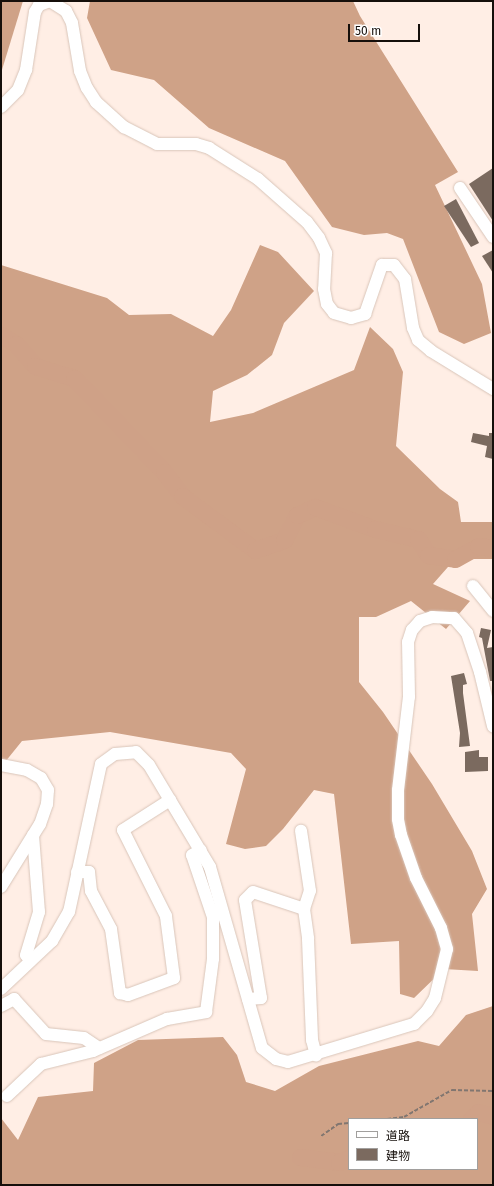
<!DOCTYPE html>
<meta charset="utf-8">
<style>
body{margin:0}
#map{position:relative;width:494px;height:1186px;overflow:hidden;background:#ffeee5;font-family:"Fira Sans","Noto Sans JP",sans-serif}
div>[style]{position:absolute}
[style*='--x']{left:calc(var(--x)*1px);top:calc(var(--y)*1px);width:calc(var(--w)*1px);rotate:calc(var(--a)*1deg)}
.forest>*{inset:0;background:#cfa287}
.river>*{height:17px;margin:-8.5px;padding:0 8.5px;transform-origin:8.5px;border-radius:8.5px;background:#cfa187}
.building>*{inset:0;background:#7b6a5f}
.path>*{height:1.5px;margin-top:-0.75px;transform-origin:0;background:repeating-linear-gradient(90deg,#817670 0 4px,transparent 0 6px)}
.roads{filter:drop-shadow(0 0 1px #d9c5b9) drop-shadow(0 0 1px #d9c5b9)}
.minor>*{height:12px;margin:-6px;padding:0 6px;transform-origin:6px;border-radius:6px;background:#fff}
span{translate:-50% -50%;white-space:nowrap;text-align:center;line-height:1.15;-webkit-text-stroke:3px #fff;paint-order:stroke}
.frame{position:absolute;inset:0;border:2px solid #150f0b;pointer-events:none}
.legend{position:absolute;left:348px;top:1118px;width:130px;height:52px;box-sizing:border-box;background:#fff;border:1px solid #a19f9d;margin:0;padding:5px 7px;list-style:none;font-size:12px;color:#150f0b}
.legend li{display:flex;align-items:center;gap:8px;height:20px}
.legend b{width:20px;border:1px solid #a19f9d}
.scale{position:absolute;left:348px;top:24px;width:72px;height:18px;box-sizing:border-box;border:2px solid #150f0b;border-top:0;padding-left:5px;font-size:12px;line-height:14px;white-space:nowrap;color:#150f0b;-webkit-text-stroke:3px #fff;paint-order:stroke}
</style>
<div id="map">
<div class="forest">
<div style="clip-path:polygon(1px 1px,23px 1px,1px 73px)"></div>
<div style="clip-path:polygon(90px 1px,353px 1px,360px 16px,458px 172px,435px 185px,482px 284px,491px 333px,464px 344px,439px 332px,403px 239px,387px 233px,364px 235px,332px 227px,285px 161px,209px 128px,154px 80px,111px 70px,87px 18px)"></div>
<div style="clip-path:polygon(260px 245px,278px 252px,314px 291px,284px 323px,272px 355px,247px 375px,213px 391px,210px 422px,253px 413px,354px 370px,370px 327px,393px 349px,403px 372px,396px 446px,440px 489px,458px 502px,461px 522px,493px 522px,493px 559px,455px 559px,433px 584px,470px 601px,446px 629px,411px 601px,376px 617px,359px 617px,359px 682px,383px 712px,432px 784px,472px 851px,487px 889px,472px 914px,478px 971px,444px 969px,414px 998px,400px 994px,399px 941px,351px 944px,334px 794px,314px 790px,283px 829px,266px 846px,245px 849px,226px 844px,246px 769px,231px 753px,110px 732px,22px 741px,1px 767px,1px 265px,107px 298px,129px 315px,171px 314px,213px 336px,231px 310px)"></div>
<div style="clip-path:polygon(evenodd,493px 1006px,493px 1185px,1px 1185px,1px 1118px,18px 1140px,38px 1097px,93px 1091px,94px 1063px,138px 1040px,223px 1037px,237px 1055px,246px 1082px,275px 1091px,319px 1066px,418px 1041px,439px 1046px,466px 1015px,493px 1006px,349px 1119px,477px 1119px,477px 1169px,349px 1169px,349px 1119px)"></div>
</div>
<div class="river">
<div style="--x:1;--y:335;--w:17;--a:31"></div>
<div style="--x:16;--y:344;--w:29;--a:49"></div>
<div style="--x:35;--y:366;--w:41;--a:17.1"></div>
<div style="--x:74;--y:378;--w:130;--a:46.2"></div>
<div style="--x:164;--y:472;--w:30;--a:53"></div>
<div style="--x:182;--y:496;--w:91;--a:36.5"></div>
<div style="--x:255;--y:550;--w:31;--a:-19"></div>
<div style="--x:284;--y:540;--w:28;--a:-63"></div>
<div style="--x:297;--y:515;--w:20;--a:-24"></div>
<div style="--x:315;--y:507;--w:64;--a:20.1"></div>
<div style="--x:375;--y:529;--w:44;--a:13.1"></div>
<div style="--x:418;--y:539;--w:19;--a:58"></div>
<div style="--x:428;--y:555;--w:27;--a:8"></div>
<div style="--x:455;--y:559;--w:26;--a:-29"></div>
<div style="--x:478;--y:546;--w:15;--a:8"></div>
<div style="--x:471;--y:1119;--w:10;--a:-45"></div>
<div style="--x:478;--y:1112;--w:16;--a:15"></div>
<div style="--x:300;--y:1157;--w:39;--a:7"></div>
<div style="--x:339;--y:1162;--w:11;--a:-22"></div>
</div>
<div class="building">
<div style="clip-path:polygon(493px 168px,493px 221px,469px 184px)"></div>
<div style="clip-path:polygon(456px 199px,479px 243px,471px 247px,444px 206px)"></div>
<div style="clip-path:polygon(493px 250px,493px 273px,482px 256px)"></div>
<div style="clip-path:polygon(473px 433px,489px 436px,489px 433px,493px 433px,493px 459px,485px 457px,487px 446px,471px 442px)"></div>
<div style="clip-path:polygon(481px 628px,491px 630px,487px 648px,493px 647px,493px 681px,490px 681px,482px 638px,479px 637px)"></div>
<div style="clip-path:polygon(464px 673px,467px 684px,463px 685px,463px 693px,470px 746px,459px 747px,460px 733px,451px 676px)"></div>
<div style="clip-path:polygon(479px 750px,479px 757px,488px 757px,488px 771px,465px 772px,465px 752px)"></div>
</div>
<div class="path">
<div style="--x:387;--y:1119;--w:17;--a:-7"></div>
<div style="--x:404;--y:1117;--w:55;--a:-29.4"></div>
<div style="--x:452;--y:1090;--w:41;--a:1.4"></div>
<div style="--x:321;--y:1136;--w:21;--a:-35"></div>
<div style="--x:338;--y:1124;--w:11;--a:-5"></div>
</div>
<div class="roads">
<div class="minor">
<div style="--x:50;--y:1;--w:19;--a:32"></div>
<div style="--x:66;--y:11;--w:13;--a:63"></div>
<div style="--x:72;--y:23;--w:49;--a:80.5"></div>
<div style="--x:80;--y:71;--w:18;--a:68"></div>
<div style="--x:87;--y:88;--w:17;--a:57"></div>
<div style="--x:96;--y:102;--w:38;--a:42"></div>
<div style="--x:124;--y:127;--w:37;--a:27"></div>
<div style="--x:157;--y:144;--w:39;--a:0"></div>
<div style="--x:196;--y:144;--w:14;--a:17"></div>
<div style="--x:209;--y:148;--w:58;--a:32.3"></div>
<div style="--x:258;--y:179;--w:65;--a:41.3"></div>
<div style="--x:307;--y:222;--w:20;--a:53"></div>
<div style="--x:319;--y:238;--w:17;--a:65"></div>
<div style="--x:326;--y:253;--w:36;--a:93"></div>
<div style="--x:324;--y:289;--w:15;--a:79"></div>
<div style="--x:327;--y:304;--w:11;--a:52"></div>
<div style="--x:334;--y:313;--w:18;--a:16"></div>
<div style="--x:351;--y:318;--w:15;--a:-16"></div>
<div style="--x:365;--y:314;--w:52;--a:-70.9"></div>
<div style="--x:382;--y:265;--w:12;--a:0"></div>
<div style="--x:394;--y:265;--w:18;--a:52"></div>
<div style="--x:405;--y:279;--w:50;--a:80.7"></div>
<div style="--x:413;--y:328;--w:13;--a:67"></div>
<div style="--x:418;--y:340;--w:17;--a:40"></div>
<div style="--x:431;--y:351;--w:73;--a:31.5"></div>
<div style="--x:1;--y:107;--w:24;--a:-45"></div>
<div style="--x:18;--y:90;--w:22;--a:-68"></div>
<div style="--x:26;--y:70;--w:59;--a:-81.2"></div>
<div style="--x:35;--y:12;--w:8;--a:-60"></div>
<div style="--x:39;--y:5;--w:12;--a:-20"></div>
<div style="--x:460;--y:188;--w:59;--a:56"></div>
<div style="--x:473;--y:586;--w:32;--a:51"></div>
<div style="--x:1;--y:765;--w:26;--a:11"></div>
<div style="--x:27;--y:770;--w:16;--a:30"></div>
<div style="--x:41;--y:778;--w:14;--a:60"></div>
<div style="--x:48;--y:790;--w:14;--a:94"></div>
<div style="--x:47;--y:804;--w:21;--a:109"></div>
<div style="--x:40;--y:824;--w:74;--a:121.8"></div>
<div style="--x:77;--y:872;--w:12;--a:0"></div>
<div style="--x:89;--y:872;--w:19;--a:84"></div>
<div style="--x:91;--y:891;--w:43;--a:62.2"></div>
<div style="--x:111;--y:929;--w:65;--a:82"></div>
<div style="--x:120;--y:993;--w:8;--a:14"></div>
<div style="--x:128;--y:995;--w:49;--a:-20.3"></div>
<div style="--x:174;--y:978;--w:63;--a:-97.4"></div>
<div style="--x:166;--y:916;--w:96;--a:-116.6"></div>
<div style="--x:123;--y:830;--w:56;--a:-32.6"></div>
<div style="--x:304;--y:909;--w:30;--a:82"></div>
<div style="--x:308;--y:939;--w:101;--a:87.7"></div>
<div style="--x:312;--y:1040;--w:16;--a:75"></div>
<div style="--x:30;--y:960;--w:6;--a:-129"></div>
<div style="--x:26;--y:955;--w:45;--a:-73.2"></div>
<div style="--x:39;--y:912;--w:77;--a:-94.5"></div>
<div style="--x:1;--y:989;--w:70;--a:-43.3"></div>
<div style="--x:52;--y:941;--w:34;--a:-60"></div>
<div style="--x:69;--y:912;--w:151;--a:-77.8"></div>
<div style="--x:101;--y:764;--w:17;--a:-36"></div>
<div style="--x:115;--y:754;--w:21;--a:-5"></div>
<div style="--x:136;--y:752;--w:18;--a:45"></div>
<div style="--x:149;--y:765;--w:119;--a:59.1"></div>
<div style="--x:210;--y:867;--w:188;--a:74"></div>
<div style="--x:262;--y:1048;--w:18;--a:38"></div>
<div style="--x:276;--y:1059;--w:12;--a:14"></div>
<div style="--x:288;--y:1062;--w:132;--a:-16.8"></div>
<div style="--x:414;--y:1024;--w:18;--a:-45"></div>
<div style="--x:427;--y:1011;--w:15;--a:-58"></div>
<div style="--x:435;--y:998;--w:50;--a:-76.2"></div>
<div style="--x:447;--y:949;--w:22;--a:-106"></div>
<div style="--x:441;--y:928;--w:56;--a:-116.6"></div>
<div style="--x:416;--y:878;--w:46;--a:-109.2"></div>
<div style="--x:401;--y:835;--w:16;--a:-101"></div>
<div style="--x:398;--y:819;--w:29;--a:-90"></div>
<div style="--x:398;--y:790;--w:94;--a:-83.3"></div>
<div style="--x:409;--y:697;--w:55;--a:-91"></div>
<div style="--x:408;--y:642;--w:13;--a:-72"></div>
<div style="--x:412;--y:630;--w:12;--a:-48"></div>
<div style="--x:420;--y:621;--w:13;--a:-18"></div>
<div style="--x:432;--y:617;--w:22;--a:3"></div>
<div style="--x:454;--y:618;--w:20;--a:49"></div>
<div style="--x:467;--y:633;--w:41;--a:71.6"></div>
<div style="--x:480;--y:672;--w:56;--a:76.5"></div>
<div style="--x:248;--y:999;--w:13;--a:-4"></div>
<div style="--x:261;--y:998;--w:99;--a:-99.3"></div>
<div style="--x:245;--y:900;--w:11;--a:-45"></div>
<div style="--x:253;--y:892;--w:54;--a:18.4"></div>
<div style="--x:304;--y:909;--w:19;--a:-72"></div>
<div style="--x:310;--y:891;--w:61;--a:-98.5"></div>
<div style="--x:1;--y:1006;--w:15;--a:-28"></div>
<div style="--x:14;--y:999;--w:47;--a:47.6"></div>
<div style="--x:46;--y:1034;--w:38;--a:6"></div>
<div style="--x:84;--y:1038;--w:18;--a:34"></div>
<div style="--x:7;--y:1096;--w:47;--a:-43.3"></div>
<div style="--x:41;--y:1064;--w:54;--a:-14"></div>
<div style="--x:93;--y:1051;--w:81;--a:-23.4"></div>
<div style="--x:167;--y:1019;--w:40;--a:-10"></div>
<div style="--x:206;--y:1012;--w:53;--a:-82.5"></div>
<div style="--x:213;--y:959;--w:42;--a:-90"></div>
<div style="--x:213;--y:917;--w:65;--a:-108.7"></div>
<div style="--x:192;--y:855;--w:10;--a:-29"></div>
</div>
</div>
<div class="frame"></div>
<ul class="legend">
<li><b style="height:5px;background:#fff"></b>道路</li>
<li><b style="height:11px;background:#7b6a5f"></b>建物</li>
</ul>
<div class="scale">50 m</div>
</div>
